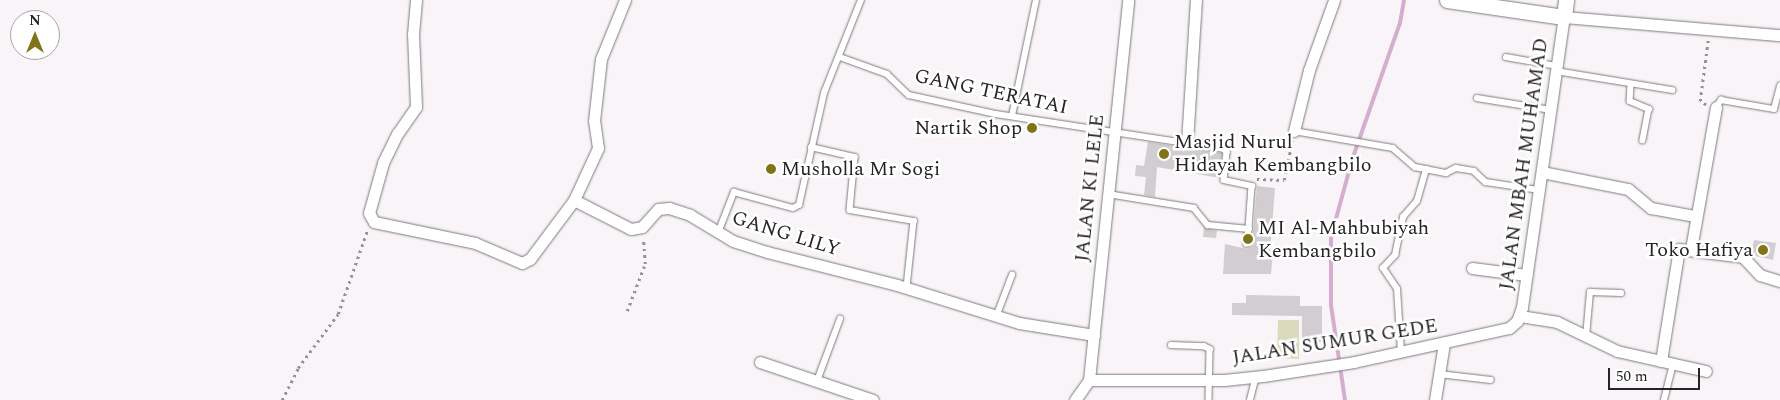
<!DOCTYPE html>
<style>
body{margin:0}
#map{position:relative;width:1780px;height:400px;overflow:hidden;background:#f8f4f7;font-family:Spectral,serif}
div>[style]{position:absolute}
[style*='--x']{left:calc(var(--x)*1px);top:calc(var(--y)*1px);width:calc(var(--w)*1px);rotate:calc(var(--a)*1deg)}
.green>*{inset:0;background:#dcdabd}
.stream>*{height:4px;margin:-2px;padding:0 2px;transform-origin:2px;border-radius:2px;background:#d5aecf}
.building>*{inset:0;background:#d1cdd0}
.path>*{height:2.5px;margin-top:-1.25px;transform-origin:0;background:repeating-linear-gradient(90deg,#959294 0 2.5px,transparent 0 6.5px)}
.roads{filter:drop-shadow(0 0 1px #7d7a7c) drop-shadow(0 0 1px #7d7a7c)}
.lane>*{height:5.5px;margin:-2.75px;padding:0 2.75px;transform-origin:2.75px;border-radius:2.75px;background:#fff}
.street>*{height:11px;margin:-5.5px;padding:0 5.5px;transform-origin:5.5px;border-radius:5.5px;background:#fff}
.secondary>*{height:15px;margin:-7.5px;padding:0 7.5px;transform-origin:7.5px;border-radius:7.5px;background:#fff}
.dots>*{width:14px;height:14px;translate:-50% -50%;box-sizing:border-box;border:2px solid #fff;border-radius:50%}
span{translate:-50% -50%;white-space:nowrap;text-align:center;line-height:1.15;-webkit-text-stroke:5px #fff;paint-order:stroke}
.street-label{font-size:20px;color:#262425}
.poi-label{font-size:20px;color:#262425}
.right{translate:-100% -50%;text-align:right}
.left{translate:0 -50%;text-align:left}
.north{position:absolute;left:10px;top:10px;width:50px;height:50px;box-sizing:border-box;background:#fff;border:1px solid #a8a7a8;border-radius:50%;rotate:0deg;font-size:14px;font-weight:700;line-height:20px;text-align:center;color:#262425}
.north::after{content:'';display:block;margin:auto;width:18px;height:22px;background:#7f7518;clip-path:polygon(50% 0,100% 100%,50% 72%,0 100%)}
.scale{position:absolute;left:1608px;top:368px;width:92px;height:22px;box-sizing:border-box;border:2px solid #262425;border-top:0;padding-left:6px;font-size:15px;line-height:18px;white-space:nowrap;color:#262425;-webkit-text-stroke:4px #fff;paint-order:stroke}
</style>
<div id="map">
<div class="green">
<div style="clip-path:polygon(1278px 320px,1299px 320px,1299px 359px,1277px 358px)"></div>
</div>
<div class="stream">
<div style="--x:1345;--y:400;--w:96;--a:-98.4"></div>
<div style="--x:1331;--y:305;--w:68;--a:-90"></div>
<div style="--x:1331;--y:237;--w:80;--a:-74.7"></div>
<div style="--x:1352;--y:160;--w:145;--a:-70.7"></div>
<div style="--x:1400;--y:23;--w:23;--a:-80"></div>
</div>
<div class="building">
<div style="clip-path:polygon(1148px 142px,1222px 153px,1220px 178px,1157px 167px,1155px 197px,1144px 195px,1146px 177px,1135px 176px,1136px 165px,1144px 166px)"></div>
<div style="clip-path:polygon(1257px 186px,1275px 188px,1270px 252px,1273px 252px,1271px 274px,1223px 274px,1225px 244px,1247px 249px,1252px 245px)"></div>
<div style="clip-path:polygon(1204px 227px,1217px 231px,1216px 238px,1203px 237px)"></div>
<div style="clip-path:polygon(1754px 240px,1776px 243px,1773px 260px,1751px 255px)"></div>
<div style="clip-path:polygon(1246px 295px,1300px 296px,1300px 306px,1322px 306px,1322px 342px,1302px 342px,1302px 316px,1232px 315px,1232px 303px,1246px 303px)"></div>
</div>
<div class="path">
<div style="--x:1706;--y:105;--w:7;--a:-146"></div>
<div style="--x:1700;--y:101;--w:62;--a:-82.5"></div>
<div style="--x:1257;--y:179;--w:27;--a:2"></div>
<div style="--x:1284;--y:180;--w:40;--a:-78"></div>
<div style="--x:627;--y:311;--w:50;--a:-69"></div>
<div style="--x:645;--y:264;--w:26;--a:-94"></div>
<div style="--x:282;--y:400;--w:36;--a:-63"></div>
<div style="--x:298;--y:368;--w:67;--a:-53.5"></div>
<div style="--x:338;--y:314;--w:88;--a:-70.7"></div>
</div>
<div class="roads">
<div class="lane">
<div style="--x:840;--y:57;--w:50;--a:19.9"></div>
<div style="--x:887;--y:74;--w:30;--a:44"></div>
<div style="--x:909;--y:95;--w:89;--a:12.3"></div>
<div style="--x:996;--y:114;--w:231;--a:8.7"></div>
<div style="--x:1224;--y:149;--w:4;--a:45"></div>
<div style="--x:1227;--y:152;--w:28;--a:96"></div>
<div style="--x:1224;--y:180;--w:29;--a:12"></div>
<div style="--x:1252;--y:186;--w:43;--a:94"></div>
<div style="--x:1506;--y:57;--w:52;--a:10"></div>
<div style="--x:1556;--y:71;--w:118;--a:9.3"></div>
<div style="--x:1631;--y:84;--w:17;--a:93"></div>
<div style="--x:1630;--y:101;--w:21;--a:23"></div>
<div style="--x:1649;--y:109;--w:32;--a:101"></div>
<div style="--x:1477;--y:98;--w:75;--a:9.2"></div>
<div style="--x:1716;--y:107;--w:9;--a:-54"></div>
<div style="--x:1721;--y:100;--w:54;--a:9.6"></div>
<div style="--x:1774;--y:109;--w:24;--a:-75"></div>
<div style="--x:1012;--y:116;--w:118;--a:-78.3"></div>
<div style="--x:1294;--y:131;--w:100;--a:9.7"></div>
<div style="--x:1393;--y:148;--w:29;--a:41"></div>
<div style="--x:1415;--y:167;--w:32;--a:11"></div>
<div style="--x:1446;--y:173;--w:11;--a:-27"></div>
<div style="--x:1456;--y:168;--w:18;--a:9"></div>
<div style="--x:1474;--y:171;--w:16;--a:43"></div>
<div style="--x:1486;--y:182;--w:54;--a:8.6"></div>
<div style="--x:811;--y:147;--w:45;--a:12.8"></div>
<div style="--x:855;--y:157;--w:53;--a:95.4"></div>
<div style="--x:850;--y:210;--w:65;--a:9.8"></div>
<div style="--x:914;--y:221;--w:67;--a:96"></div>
<div style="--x:1108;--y:194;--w:87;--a:9.2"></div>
<div style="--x:1194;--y:208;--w:22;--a:51"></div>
<div style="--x:1208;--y:225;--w:41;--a:5.6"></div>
<div style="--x:1249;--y:229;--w:15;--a:98"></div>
<div style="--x:718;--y:233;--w:44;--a:-68.7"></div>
<div style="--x:734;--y:192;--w:61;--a:15.2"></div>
<div style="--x:793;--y:208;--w:7;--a:-27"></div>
<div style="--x:799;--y:205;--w:115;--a:-77.4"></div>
<div style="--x:824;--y:93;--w:100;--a:-68.3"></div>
<div style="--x:996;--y:317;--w:45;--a:-69.1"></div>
<div style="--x:1586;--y:337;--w:45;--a:-84.9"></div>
<div style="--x:1590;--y:292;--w:31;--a:2"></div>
<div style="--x:1171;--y:345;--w:33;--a:2"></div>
<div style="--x:1204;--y:346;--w:7;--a:27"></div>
<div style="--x:1210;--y:349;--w:51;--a:91.1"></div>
<div style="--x:1401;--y:352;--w:63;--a:-93.6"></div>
<div style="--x:1397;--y:289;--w:25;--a:-124"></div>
<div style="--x:1383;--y:268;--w:18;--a:-47"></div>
<div style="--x:1395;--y:255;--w:39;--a:-78"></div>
<div style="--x:1403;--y:217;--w:21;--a:-49"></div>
<div style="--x:1417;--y:201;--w:33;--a:-74"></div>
<div style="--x:1439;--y:374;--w:52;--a:6.6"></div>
<div style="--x:817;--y:381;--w:66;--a:-69.6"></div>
<div style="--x:1250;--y:400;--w:25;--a:-76"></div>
<div style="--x:1664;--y:400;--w:37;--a:-76"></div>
</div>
<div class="street">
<div style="--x:416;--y:0;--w:34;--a:95"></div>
<div style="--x:413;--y:34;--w:73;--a:87.6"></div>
<div style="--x:416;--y:107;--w:33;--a:125"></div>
<div style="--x:397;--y:134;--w:32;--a:116"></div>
<div style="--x:383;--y:163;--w:52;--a:105.6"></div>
<div style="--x:369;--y:213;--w:10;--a:61"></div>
<div style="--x:374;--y:222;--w:103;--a:11.7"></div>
<div style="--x:475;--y:243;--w:51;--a:23.1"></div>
<div style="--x:522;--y:263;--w:9;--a:-27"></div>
<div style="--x:530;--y:259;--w:74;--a:-53.3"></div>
<div style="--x:574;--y:200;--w:64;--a:27"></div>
<div style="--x:631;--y:229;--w:11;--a:-10"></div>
<div style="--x:642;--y:227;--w:24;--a:-48"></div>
<div style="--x:658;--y:209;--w:11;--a:-5"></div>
<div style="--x:669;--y:208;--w:22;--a:18"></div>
<div style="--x:690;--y:215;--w:50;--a:31.2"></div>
<div style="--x:733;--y:241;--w:36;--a:18"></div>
<div style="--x:767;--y:252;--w:134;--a:14.2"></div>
<div style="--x:897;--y:285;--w:128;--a:17.3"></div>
<div style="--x:1019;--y:323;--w:76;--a:9.1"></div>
<div style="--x:1294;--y:131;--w:63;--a:-76.2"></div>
<div style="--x:1309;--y:70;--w:74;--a:-70.3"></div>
<div style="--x:1187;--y:142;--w:142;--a:-86.4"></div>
<div style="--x:1542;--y:172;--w:88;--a:11.2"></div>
<div style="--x:1628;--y:189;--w:30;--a:40"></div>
<div style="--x:1651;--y:208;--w:45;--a:10.3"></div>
<div style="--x:574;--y:200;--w:57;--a:-65.2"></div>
<div style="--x:598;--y:148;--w:27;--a:-98"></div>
<div style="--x:594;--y:121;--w:62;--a:-83.6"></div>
<div style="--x:601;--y:59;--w:64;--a:-67.9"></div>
<div style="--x:1691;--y:249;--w:144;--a:-80"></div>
<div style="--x:1472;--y:268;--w:55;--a:7.3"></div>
<div style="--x:1520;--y:316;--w:37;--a:9"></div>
<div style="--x:1557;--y:322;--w:67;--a:25.8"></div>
<div style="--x:1617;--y:351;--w:91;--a:12.7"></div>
<div style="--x:1661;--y:361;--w:113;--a:-80.9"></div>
<div style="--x:1679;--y:249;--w:64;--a:7.1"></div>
<div style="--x:1743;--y:257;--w:25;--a:47"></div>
<div style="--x:1760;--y:275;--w:21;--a:17"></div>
<div style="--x:760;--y:362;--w:119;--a:18.6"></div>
<div style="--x:1089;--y:380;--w:135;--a:0"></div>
<div style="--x:1224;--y:380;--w:39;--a:-6"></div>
<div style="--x:1263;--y:376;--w:92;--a:-8.7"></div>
<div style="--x:1354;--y:362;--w:159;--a:-12.4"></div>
<div style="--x:1509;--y:328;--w:11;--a:-41"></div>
<div style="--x:1517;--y:321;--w:15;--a:-70"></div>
<div style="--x:1522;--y:307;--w:293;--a:-81.8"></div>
<div style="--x:1564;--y:17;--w:217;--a:4.8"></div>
<div style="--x:1089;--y:380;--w:382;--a:-84.1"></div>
<div style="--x:1075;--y:400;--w:24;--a:-55"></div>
<div style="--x:1435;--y:400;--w:58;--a:-81"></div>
</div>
<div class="secondary">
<div style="--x:1447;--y:0;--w:118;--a:8.3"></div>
<div style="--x:1564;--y:17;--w:17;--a:-83"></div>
</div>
</div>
<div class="dots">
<div style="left:1032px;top:128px;background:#7f7518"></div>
<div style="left:1164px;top:154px;background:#7f7518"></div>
<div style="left:771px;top:169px;background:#7f7518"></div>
<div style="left:1248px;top:239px;background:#7f7518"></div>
<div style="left:1763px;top:250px;background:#7f7518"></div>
</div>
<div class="street-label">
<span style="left:991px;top:92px;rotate:12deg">GANG TERATAI</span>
<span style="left:1524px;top:164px;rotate:-82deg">JALAN MBAH MUHAMAD</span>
<span style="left:1090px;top:188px;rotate:-84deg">JALAN KI LELE</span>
<span style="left:786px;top:234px;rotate:17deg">GANG LILY</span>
<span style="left:1335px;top:342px;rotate:-9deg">JALAN SUMUR GEDE</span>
</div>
<div class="poi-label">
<span class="right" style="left:1022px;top:128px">Nartik Shop</span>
<span class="left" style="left:1174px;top:154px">Masjid Nurul<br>Hidayah Kembangbilo</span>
<span class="left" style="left:781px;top:169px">Musholla Mr Sogi</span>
<span class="left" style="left:1258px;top:240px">MI Al-Mahbubiyah<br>Kembangbilo</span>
<span class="right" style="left:1753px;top:250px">Toko Hafiya</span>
</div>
<div class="north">N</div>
<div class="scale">50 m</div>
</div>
